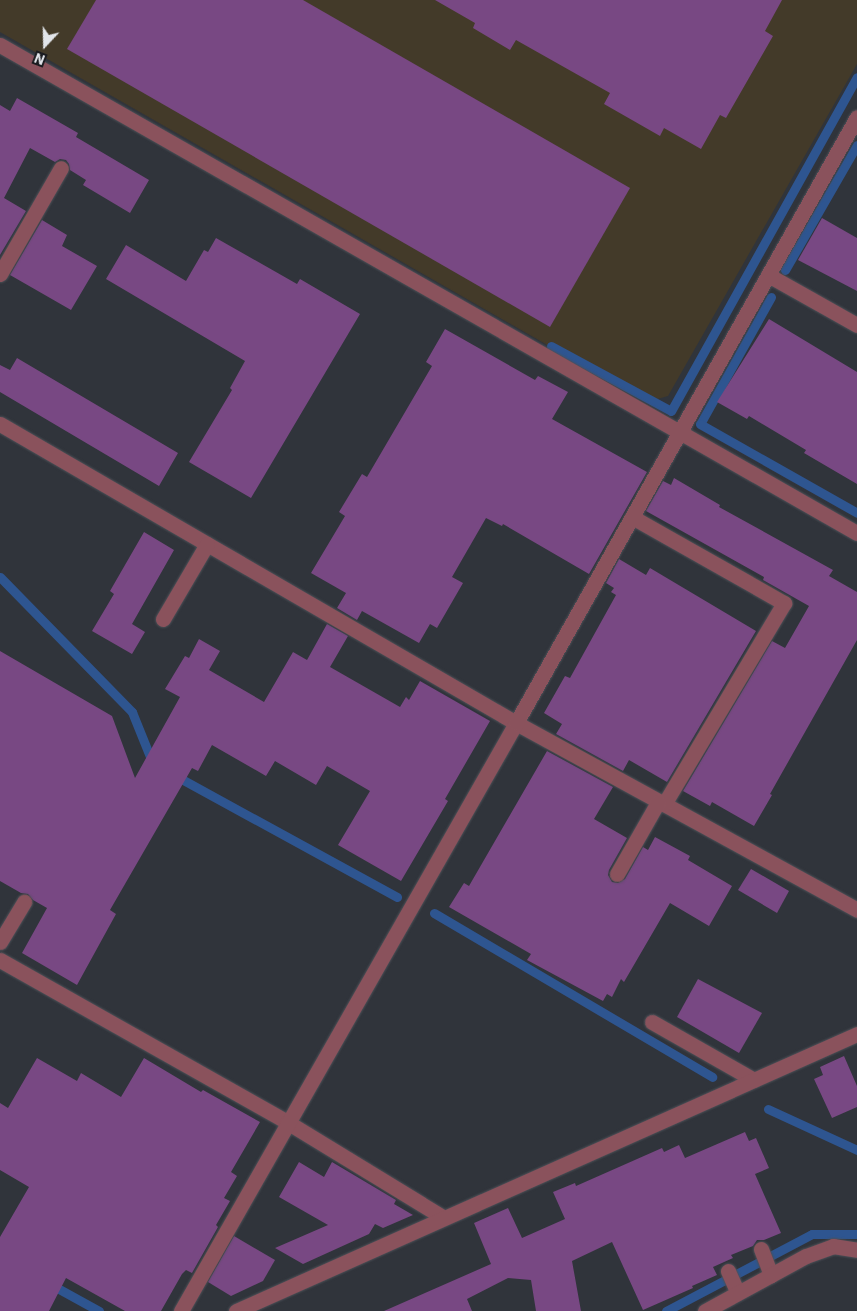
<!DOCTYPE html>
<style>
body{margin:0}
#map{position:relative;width:857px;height:1311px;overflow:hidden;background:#30343b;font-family:"IBM Plex Sans",sans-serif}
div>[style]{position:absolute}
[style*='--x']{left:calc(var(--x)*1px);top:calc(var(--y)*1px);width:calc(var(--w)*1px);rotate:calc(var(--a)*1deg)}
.industrial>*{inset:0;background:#433a29}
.stream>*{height:9px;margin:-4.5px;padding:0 4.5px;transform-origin:4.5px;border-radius:4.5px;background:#2e5590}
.building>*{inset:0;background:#784883}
.roads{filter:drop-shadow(0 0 1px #4c5057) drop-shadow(0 0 1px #4c5057)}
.street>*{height:15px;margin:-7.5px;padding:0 7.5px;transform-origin:7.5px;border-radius:7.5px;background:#8a525c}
span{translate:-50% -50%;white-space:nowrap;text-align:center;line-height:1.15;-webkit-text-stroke:4px #1a1b1f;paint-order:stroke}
.north{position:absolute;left:20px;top:20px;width:50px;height:50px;-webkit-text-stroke:4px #1a1b1f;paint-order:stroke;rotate:201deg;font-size:14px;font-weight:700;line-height:20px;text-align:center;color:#e2e5ea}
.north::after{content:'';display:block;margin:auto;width:18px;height:22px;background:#e2e5ea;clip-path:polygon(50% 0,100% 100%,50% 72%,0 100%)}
</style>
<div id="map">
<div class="industrial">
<div style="clip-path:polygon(0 0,857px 0,857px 64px,668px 396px,647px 402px,0 32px)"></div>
</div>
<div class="stream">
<div style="--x:785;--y:270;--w:144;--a:-60.1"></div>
<div style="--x:771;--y:297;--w:145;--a:119.2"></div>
<div style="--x:700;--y:424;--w:180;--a:29.5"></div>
<div style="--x:551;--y:346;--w:136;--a:28.4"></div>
<div style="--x:671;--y:411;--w:382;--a:-60.9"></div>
<div style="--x:0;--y:577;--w:189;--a:45.6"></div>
<div style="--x:132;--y:712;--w:56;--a:68"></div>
<div style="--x:176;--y:776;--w:252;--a:28.7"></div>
<div style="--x:434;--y:913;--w:323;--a:30.5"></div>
<div style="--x:768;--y:1109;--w:98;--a:24.7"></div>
<div style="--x:50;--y:1284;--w:56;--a:28.9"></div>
<div style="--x:666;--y:1311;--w:165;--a:-27.8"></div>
<div style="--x:812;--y:1234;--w:45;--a:0"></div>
</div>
<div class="building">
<div style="clip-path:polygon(96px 0,303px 0,630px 188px,550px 327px,67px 49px)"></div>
<div style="clip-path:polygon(435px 0,782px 0,765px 31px,773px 36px,726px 118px,720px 115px,701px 149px,664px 128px,660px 136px,604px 104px,610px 93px,516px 40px,510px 50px,473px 28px,475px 23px)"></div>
<div style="clip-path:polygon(17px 98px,78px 133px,76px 137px,149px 180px,130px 213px,83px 185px,86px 180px,70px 170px,69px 164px,66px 160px,60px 159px,55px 162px,30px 148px,4px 198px,26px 211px,0 255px,0 105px,10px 111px)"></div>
<div style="clip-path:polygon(822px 218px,857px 238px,857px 291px,798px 260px)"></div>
<div style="clip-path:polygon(42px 220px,67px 235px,62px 246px,97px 266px,71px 310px,10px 275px)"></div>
<div style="clip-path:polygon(216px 238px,297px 284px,300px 279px,360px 314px,251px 498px,189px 462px,232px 390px,230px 388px,245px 361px,106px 279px,126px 245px,186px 281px,204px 250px,208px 252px)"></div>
<div style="clip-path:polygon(769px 319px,857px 372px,857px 484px,804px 453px,806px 450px,749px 416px,747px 419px,717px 402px)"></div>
<div style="clip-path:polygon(445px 329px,535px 380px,538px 376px,568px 392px,552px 419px,647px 472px,589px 574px,503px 524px,502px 526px,486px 518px,452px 577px,463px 583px,437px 628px,430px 624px,419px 643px,362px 611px,357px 620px,337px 608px,346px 593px,311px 573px,345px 516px,339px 512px,362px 474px,367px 477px,432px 366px,426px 362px)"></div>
<div style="clip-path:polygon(17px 358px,178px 453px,159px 486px,0 392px,0 365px,10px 370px)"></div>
<div style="clip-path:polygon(674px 478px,720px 505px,719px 507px,833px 570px,829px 576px,857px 592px,857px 640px,770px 794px,772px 795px,754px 826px,712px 802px,710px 806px,683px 791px,772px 641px,785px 648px,809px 606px,763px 580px,764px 577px,646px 511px,663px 481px,671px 485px)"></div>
<div style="clip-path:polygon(144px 532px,174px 550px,132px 624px,145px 632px,132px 654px,92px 631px,114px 594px,110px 591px)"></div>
<div style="clip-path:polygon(619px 559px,646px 575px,650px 568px,756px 631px,667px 782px,629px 760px,623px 771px,556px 734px,562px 724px,544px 713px,565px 676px,570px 678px,616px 595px,611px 592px,614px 588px,606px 583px)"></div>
<div style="clip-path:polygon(327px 624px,348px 636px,330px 667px,400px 707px,406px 697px,409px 700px,420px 681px,490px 721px,445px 799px,448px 801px,401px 881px,338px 845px,370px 791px,327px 766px,316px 785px,275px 761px,266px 776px,212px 745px,198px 771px,192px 768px,110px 910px,116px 914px,77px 985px,22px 953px,47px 908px,33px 900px,28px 894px,21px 893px,0 881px,0 651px,112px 716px,135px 778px,180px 697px,165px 689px,185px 656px,189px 658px,199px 639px,220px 651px,209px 670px,264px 702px,293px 652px,307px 660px)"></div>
<div style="clip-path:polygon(547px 751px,613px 787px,594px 819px,627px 838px,609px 870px,608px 875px,612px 882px,618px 883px,625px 879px,643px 847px,648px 850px,655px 837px,690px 856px,688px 860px,732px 886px,709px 926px,670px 903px,624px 982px,621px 979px,612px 997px,607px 994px,603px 1001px,527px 960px,531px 954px,449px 907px,464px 883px,469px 886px)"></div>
<div style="clip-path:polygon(751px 869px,789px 891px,777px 913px,738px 890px)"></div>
<div style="clip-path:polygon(698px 979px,762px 1013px,739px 1053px,677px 1017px)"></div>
<div style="clip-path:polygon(844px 1056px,857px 1086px,857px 1107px,832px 1118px,814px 1079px,823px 1075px,820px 1067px)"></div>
<div style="clip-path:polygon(37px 1058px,77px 1081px,81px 1073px,121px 1097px,144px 1058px,201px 1092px,203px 1090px,260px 1122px,231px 1172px,237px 1176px,224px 1198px,230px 1201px,216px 1225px,218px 1227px,192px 1273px,186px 1270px,182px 1274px,161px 1311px,125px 1311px,66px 1278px,49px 1311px,0 1311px,0 1237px,29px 1187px,0 1170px,0 1103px,8px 1108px)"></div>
<div style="clip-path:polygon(745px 1132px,749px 1141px,756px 1138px,769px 1168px,755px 1174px,781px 1233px,764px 1240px,757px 1240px,753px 1246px,731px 1255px,733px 1258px,713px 1267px,717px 1275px,692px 1286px,693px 1288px,643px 1310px,612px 1242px,572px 1261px,581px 1311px,536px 1311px,531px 1280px,508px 1278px,467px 1299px,472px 1311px,384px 1311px,491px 1264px,474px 1223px,508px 1208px,522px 1238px,565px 1219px,553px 1192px,575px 1183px,576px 1186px,662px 1148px,664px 1152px,679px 1145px,685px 1158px)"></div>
<div style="clip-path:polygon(299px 1162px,324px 1177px,332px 1162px,396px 1200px,394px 1204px,413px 1215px,383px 1228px,375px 1224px,369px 1234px,303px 1264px,275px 1248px,328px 1225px,279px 1197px)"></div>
<div style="clip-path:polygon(234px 1236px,275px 1260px,263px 1281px,231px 1296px,208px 1282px)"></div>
</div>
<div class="roads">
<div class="street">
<div style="--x:0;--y:45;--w:986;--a:29.66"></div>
<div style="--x:0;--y:274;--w:122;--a:-60.1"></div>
<div style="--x:768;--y:275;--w:102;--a:29.3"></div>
<div style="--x:0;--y:424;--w:596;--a:30.09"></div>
<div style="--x:516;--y:723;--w:389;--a:28.7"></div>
<div style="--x:632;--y:517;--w:175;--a:29.5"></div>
<div style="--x:784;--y:603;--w:234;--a:120.8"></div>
<div style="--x:163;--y:619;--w:87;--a:-59.6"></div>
<div style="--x:617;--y:874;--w:83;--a:-60.3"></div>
<div style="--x:0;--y:942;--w:47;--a:-59"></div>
<div style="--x:0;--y:960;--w:330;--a:29.4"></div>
<div style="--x:287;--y:1122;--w:184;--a:31.4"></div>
<div style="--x:652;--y:1022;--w:117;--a:29.6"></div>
<div style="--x:761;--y:1249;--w:28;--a:69"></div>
<div style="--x:728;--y:1271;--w:24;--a:66"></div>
<div style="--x:181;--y:1311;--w:677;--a:-60.33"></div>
<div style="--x:516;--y:723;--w:695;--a:-60.63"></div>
<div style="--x:236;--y:1311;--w:680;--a:-24.04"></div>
<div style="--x:705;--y:1311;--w:115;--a:-28.6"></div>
<div style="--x:806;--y:1256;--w:29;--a:-20"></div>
<div style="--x:833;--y:1246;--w:24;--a:9"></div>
</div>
</div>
<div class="north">N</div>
</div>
